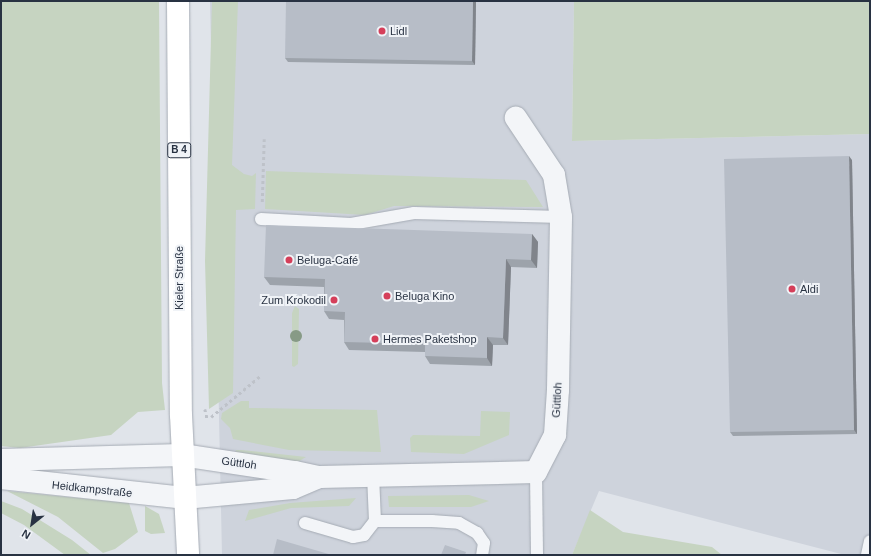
<!DOCTYPE html>
<meta charset="utf-8">
<style>
body{margin:0}
#map{position:relative;width:871px;height:556px;overflow:hidden;background:#e0e4ea;font-family:Helvetica,sans-serif}
div>[style]{position:absolute}
[style*='--x']{left:calc(var(--x)*1px);top:calc(var(--y)*1px);width:calc(var(--w)*1px);rotate:calc(var(--a)*1deg)}
.built>*{inset:0;background:#ced3dc}
.green>*{inset:0;background:#c6d4c1}
.path>*{height:2.5px;margin-top:-1.25px;transform-origin:0;background:repeating-linear-gradient(90deg,#bec2c9 0 3px,transparent 0 6px)}
.roads{filter:drop-shadow(0 0 1px #a5abb4) drop-shadow(0 0 1px #a5abb4)}
.lane>*{height:12px;margin:-6px;padding:0 6px;transform-origin:6px;border-radius:6px;background:#f3f5f8}
.street>*{height:22px;margin:-11px;padding:0 11px;transform-origin:11px;border-radius:11px;background:#f3f5f8}
.primary>*{height:22px;margin:-11px;padding:0 11px;transform-origin:11px;border-radius:11px;background:#fff}
.trees>*{width:12px;height:12px;margin:-6px;border-radius:50%;background:#879a86}
.wall>*{inset:0;background:#9da3ab}
.shaded-wall>*{inset:0;background:#80848b}
.building>*{inset:0;background:#b7bdc7}
.dots>*{width:11px;height:11px;translate:-50% -50%;box-sizing:border-box;border:2px solid #f0f3f7;border-radius:50%}
span{translate:-50% -50%;white-space:nowrap;text-align:center;line-height:1.15;-webkit-text-stroke:4px #f0f3f7;paint-order:stroke}
.shield-label span{padding:1px 3px;background:#f0f3f7;border:1px solid;border-radius:3px;-webkit-text-stroke-width:0}
.shield-label{font-size:10px;color:#283242;font-weight:700}
.poi-label{font-size:11px;color:#283242}
.left{translate:0 -50%;text-align:left}
.right{translate:-100% -50%;text-align:right}
.street-label{font-size:11px;color:#283242}
.frame{position:absolute;inset:0;border:2px solid #283242;pointer-events:none}
.north{position:absolute;left:12px;top:504px;width:40px;height:40px;-webkit-text-stroke:3px #f0f3f7;paint-order:stroke;rotate:210deg;font-size:11px;font-weight:700;line-height:16px;text-align:center;color:#283242}
.north::after{content:'';display:block;margin:auto;width:14px;height:18px;background:#283242;clip-path:polygon(50% 0,100% 100%,50% 72%,0 100%)}
</style>
<div id="map">
<div class="built">
<div style="clip-path:polygon(210px 1px,574px 1px,572px 141px,870px 134px,870px 555px,845px 555px,599px 491px,572px 555px,222px 555px)"></div>
</div>
<div class="green">
<div style="clip-path:polygon(1px 1px,159px 1px,162px 383px,165px 410px,138px 412px,111px 435px,20px 448px,1px 446px)"></div>
<div style="clip-path:polygon(212px 1px,238px 1px,232px 165px,244px 174px,252px 176px,256px 173px,255px 209px,236px 210px,233px 393px,209px 409px,205px 261px)"></div>
<div style="clip-path:polygon(574px 1px,870px 1px,870px 134px,572px 141px)"></div>
<div style="clip-path:polygon(266px 171px,526px 180px,543px 207px,394px 206px,365px 215px,265px 209px)"></div>
<div style="clip-path:polygon(295px 306px,299px 309px,298px 364px,294px 367px,292px 366px,292px 313px)"></div>
<div style="clip-path:polygon(241px 401px,249px 401px,249px 408px,377px 410px,381px 452px,289px 450px,233px 439px,230px 428px,221px 419px,222px 413px)"></div>
<div style="clip-path:polygon(481px 411px,510px 412px,509px 435px,464px 454px,411px 452px,410px 438px,413px 435px,480px 436px)"></div>
<div style="clip-path:polygon(236px 450px,242px 450px,306px 457px,296px 463px,234px 454px)"></div>
<div style="clip-path:polygon(7px 491px,129px 503px,138px 532px,115px 549px,103px 553px,58px 517px)"></div>
<div style="clip-path:polygon(469px 495px,489px 501px,471px 507px,389px 507px,388px 496px)"></div>
<div style="clip-path:polygon(356px 498px,349px 506px,291px 508px,245px 521px,249px 510px,290px 503px)"></div>
<div style="clip-path:polygon(1px 501px,22px 509px,72px 540px,91px 555px,65px 555px,24px 525px,1px 513px)"></div>
<div style="clip-path:polygon(145px 506px,159px 514px,165px 533px,151px 534px,145px 531px)"></div>
<div style="clip-path:polygon(590px 510px,623px 532px,712px 547px,722px 555px,572px 555px)"></div>
</div>
<div class="path">
<div style="--x:262;--y:202;--w:63;--a:-88.2"></div>
<div style="--x:205;--y:409;--w:8;--a:76"></div>
<div style="--x:205;--y:417;--w:6;--a:0"></div>
<div style="--x:211;--y:417;--w:64;--a:-39.9"></div>
</div>
<div class="roads">
<div class="lane">
<div style="--x:261;--y:219;--w:90;--a:3.2"></div>
<div style="--x:351;--y:224;--w:64;--a:-9.9"></div>
<div style="--x:414;--y:213;--w:147;--a:1.6"></div>
<div style="--x:536;--y:472;--w:83;--a:89.3"></div>
<div style="--x:375;--y:521;--w:57;--a:0"></div>
<div style="--x:432;--y:521;--w:27;--a:4"></div>
<div style="--x:459;--y:523;--w:21;--a:29"></div>
<div style="--x:477;--y:533;--w:12;--a:55"></div>
<div style="--x:484;--y:543;--w:12;--a:99"></div>
<div style="--x:305;--y:523;--w:50;--a:16.3"></div>
<div style="--x:353;--y:537;--w:11;--a:-10"></div>
<div style="--x:364;--y:535;--w:18;--a:-52"></div>
<div style="--x:375;--y:521;--w:45;--a:-92.5"></div>
<div style="--x:867;--y:555;--w:14;--a:-78"></div>
</div>
<div class="street">
<div style="--x:1;--y:460;--w:181;--a:-1.6"></div>
<div style="--x:182;--y:455;--w:114;--a:8.6"></div>
<div style="--x:295;--y:472;--w:25;--a:12"></div>
<div style="--x:319;--y:477;--w:217;--a:-1.3"></div>
<div style="--x:536;--y:472;--w:42;--a:-62.8"></div>
<div style="--x:555;--y:435;--w:45;--a:-86.2"></div>
<div style="--x:558;--y:390;--w:173;--a:-89"></div>
<div style="--x:561;--y:217;--w:43;--a:-99.5"></div>
<div style="--x:554;--y:175;--w:69;--a:-123.7"></div>
<div style="--x:1;--y:478;--w:184;--a:6.2"></div>
<div style="--x:184;--y:498;--w:109;--a:-5.2"></div>
<div style="--x:293;--y:488;--w:28;--a:-23"></div>
</div>
<div class="primary">
<div style="--x:178;--y:1;--w:414;--a:89.6"></div>
<div style="--x:181;--y:415;--w:140;--a:87.1"></div>
</div>
</div>
<div class="trees">
<div style="left:296px;top:336px"></div>
</div>
<div class="wall">
<div style="clip-path:polygon(476px 1px,475px 65px,288px 62px,285px 58px)"></div>
<div style="clip-path:polygon(852px 160px,857px 434px,733px 436px,730px 432px)"></div>
<div style="clip-path:polygon(532px 234px,538px 242px,537px 268px,511px 267px,508px 345px,493px 345px,492px 366px,430px 364px,425px 356px,425px 352px,349px 350px,344px 342px,344px 320px,329px 319px,324px 311px,324px 287px,270px 285px,264px 277px)"></div>
</div>
<div class="shaded-wall">
<div style="clip-path:polygon(473px 1px,476px 1px,475px 65px,472px 61px)"></div>
<div style="clip-path:polygon(849px 156px,852px 160px,857px 434px,854px 430px)"></div>
<div style="clip-path:polygon(532px 234px,538px 242px,537px 268px,531px 260px)"></div>
<div style="clip-path:polygon(506px 259px,511px 267px,508px 345px,503px 338px)"></div>
<div style="clip-path:polygon(487px 337px,493px 345px,492px 366px,487px 358px)"></div>
</div>
<div class="building">
<div style="clip-path:polygon(286px 1px,473px 1px,472px 61px,285px 58px)"></div>
<div style="clip-path:polygon(849px 156px,854px 430px,730px 432px,724px 159px)"></div>
<div style="clip-path:polygon(266px 225px,532px 234px,531px 260px,506px 259px,503px 338px,487px 337px,487px 358px,425px 356px,425px 344px,344px 342px,345px 312px,324px 311px,325px 279px,264px 277px)"></div>
<div style="clip-path:polygon(277px 539px,332px 555px,273px 555px)"></div>
<div style="clip-path:polygon(445px 545px,466px 552px,465px 555px,441px 555px)"></div>
</div>
<div class="dots">
<div style="left:382px;top:31px;background:#d53f5a"></div>
<div style="left:289px;top:260px;background:#d53f5a"></div>
<div style="left:792px;top:289px;background:#d53f5a"></div>
<div style="left:387px;top:296px;background:#d53f5a"></div>
<div style="left:334px;top:300px;background:#d53f5a"></div>
<div style="left:375px;top:339px;background:#d53f5a"></div>
</div>
<div class="shield-label">
<span style="left:179px;top:150px">B 4</span>
</div>
<div class="poi-label">
<span class="left" style="left:390px;top:31px">Lidl</span>
<span class="left" style="left:297px;top:260px">Beluga-Café</span>
<span class="left" style="left:800px;top:289px">Aldi</span>
<span class="left" style="left:395px;top:296px">Beluga Kino</span>
<span class="right" style="left:326px;top:300px">Zum Krokodil</span>
<span class="left" style="left:383px;top:339px">Hermes Paketshop</span>
</div>
<div class="street-label">
<span style="left:179px;top:278px;rotate:-90deg">Kieler Straße</span>
<span style="left:557px;top:400px;rotate:-87deg">Güttloh</span>
<span style="left:239px;top:463px;rotate:8deg">Güttloh</span>
<span style="left:92px;top:489px;rotate:6deg">Heidkampstraße</span>
</div>
<div class="frame"></div>
<div class="north">N</div>
</div>
